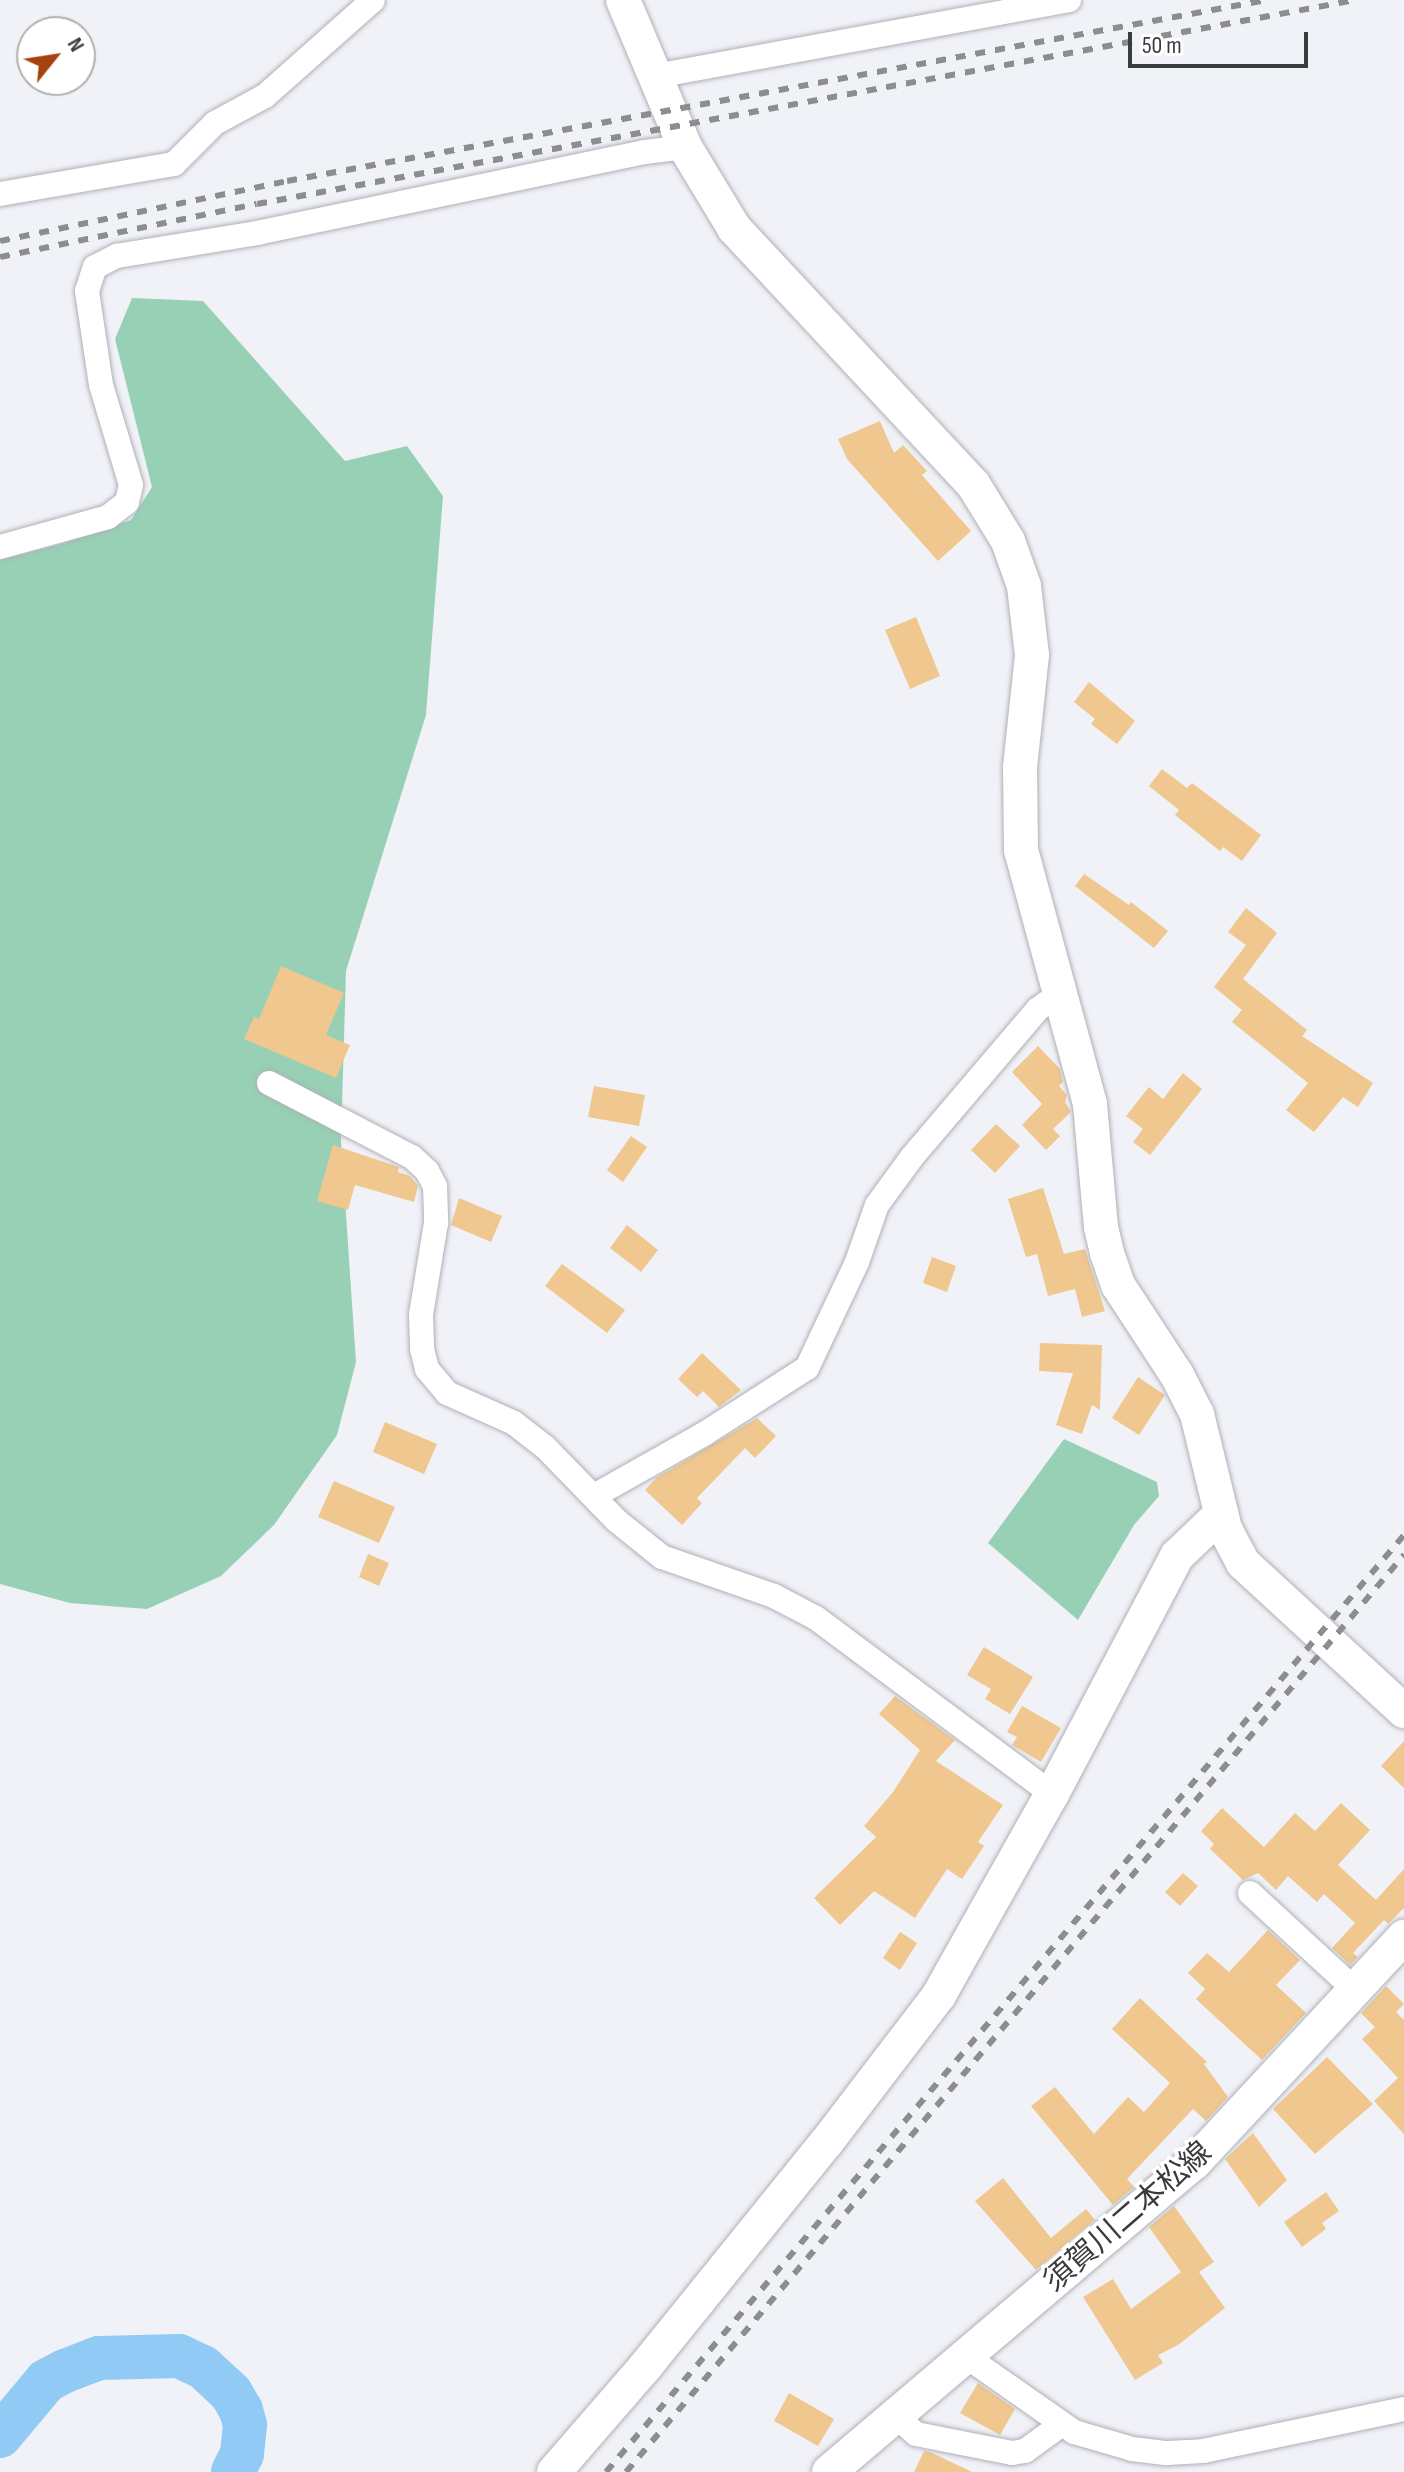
<!DOCTYPE html>
<meta charset="utf-8">
<style>
body{margin:0}
#map{position:relative;width:1404px;height:2472px;overflow:hidden;background:#f1f2f8;font-family:"Sofia Sans Condensed","Noto Sans JP",sans-serif}
div>[style]{position:absolute}
[style*='--x']{left:calc(var(--x)*1px);top:calc(var(--y)*1px);width:calc(var(--w)*1px);rotate:calc(var(--a)*1deg)}
.green>*{inset:0;background:#97d0b5}
.river>*{height:44px;margin:-22px;padding:0 22px;transform-origin:22px;border-radius:22px;background:#91caf5}
.building>*{inset:0;background:#efc78f}
.roads{filter:drop-shadow(0 0 2px #afb0b6) drop-shadow(0 0 2px #afb0b6)}
.street>*{height:24px;margin:-12px;padding:0 12px;transform-origin:12px;border-radius:12px;background:#fff}
.secondary>*{height:34px;margin:-17px;padding:0 17px;transform-origin:17px;border-radius:17px;background:#fff}
.rail>*{height:6px;margin-top:-3px;transform-origin:0;background:repeating-linear-gradient(90deg,#8c8d91 0 10px,transparent 0 20px)}
span{translate:-50% -50%;white-space:nowrap;text-align:center;line-height:1.15;-webkit-text-stroke:7px #fff;paint-order:stroke}
.street-label{font-size:30px;color:#3a3b3d}
.north{position:absolute;left:16px;top:16px;width:80px;height:80px;box-sizing:border-box;background:#fff;border:2px solid #b0b1b1;border-radius:50%;rotate:60deg;font-size:22px;font-weight:700;line-height:32px;text-align:center;color:#3a3b3d}
.north::after{content:'';display:block;margin:auto;width:28px;height:36px;background:#a64210;clip-path:polygon(50% 0,100% 100%,50% 72%,0 100%)}
.scale{position:absolute;left:1128px;top:32px;width:180px;height:36px;box-sizing:border-box;border:4px solid #3a3b3d;border-top:0;padding-left:10px;font-size:24px;line-height:28px;white-space:nowrap;color:#3a3b3d;-webkit-text-stroke:6px #fff;paint-order:stroke}
</style>
<div id="map">
<div class="green">
<div style="clip-path:polygon(132px 298px,203px 301px,345px 461px,407px 446px,443px 496px,426px 715px,346px 971px,341px 1141px,356px 1362px,337px 1435px,274px 1525px,221px 1576px,147px 1609px,70px 1603px,0 1584px,0 560px,61px 544px,131px 520px,152px 487px,115px 339px)"></div>
<div style="clip-path:polygon(1064px 1439px,1157px 1482px,1159px 1496px,1134px 1525px,1078px 1620px,988px 1543px)"></div>
</div>
<div class="river">
<div style="--x:0;--y:2436;--w:72;--a:-50.1"></div>
<div style="--x:46;--y:2381;--w:21;--a:-28"></div>
<div style="--x:65;--y:2371;--w:36;--a:-21"></div>
<div style="--x:99;--y:2358;--w:80;--a:-1.4"></div>
<div style="--x:179;--y:2356;--w:26;--a:25"></div>
<div style="--x:203;--y:2367;--w:38;--a:43"></div>
<div style="--x:231;--y:2393;--w:20;--a:60"></div>
<div style="--x:241;--y:2410;--w:16;--a:75"></div>
<div style="--x:245;--y:2425;--w:29;--a:96"></div>
<div style="--x:242;--y:2454;--w:20;--a:117"></div>
</div>
<div class="building">
<div style="clip-path:polygon(880px 421px,894px 453px,903px 445px,927px 471px,922px 475px,971px 531px,938px 561px,847px 459px,838px 439px)"></div>
<div style="clip-path:polygon(916px 617px,940px 676px,910px 689px,885px 630px)"></div>
<div style="clip-path:polygon(1089px 682px,1135px 721px,1117px 744px,1091px 724px,1095px 719px,1074px 702px)"></div>
<div style="clip-path:polygon(1162px 769px,1187px 788px,1192px 783px,1261px 835px,1242px 861px,1223px 847px,1220px 851px,1175px 815px,1179px 810px,1149px 786px)"></div>
<div style="clip-path:polygon(1084px 874px,1129px 905px,1131px 902px,1168px 931px,1154px 948px,1075px 886px)"></div>
<div style="clip-path:polygon(1246px 908px,1277px 933px,1243px 979px,1307px 1030px,1302px 1036px,1373px 1083px,1358px 1107px,1343px 1097px,1314px 1132px,1286px 1110px,1308px 1083px,1232px 1022px,1242px 1010px,1214px 987px,1246px 945px,1228px 932px)"></div>
<div style="clip-path:polygon(281px 966px,344px 993px,326px 1035px,350px 1045px,336px 1078px,244px 1039px,254px 1017px,259px 1019px)"></div>
<div style="clip-path:polygon(1038px 1046px,1060px 1069px,1063px 1082px,1059px 1086px,1067px 1095px,1065px 1102px,1071px 1112px,1053px 1129px,1060px 1136px,1046px 1150px,1022px 1125px,1042px 1104px,1012px 1072px)"></div>
<div style="clip-path:polygon(1183px 1073px,1202px 1089px,1150px 1155px,1133px 1142px,1143px 1129px,1126px 1116px,1149px 1087px,1163px 1099px)"></div>
<div style="clip-path:polygon(594px 1086px,645px 1095px,639px 1126px,588px 1117px)"></div>
<div style="clip-path:polygon(996px 1124px,1020px 1146px,995px 1173px,971px 1150px)"></div>
<div style="clip-path:polygon(631px 1136px,647px 1147px,623px 1182px,607px 1170px)"></div>
<div style="clip-path:polygon(333px 1145px,399px 1167px,398px 1172px,410px 1176px,418px 1186px,414px 1202px,355px 1185px,348px 1210px,317px 1201px)"></div>
<div style="clip-path:polygon(1043px 1188px,1064px 1254px,1085px 1249px,1105px 1311px,1082px 1317px,1075px 1289px,1048px 1296px,1037px 1254px,1026px 1257px,1008px 1199px)"></div>
<div style="clip-path:polygon(459px 1198px,502px 1216px,491px 1242px,451px 1225px)"></div>
<div style="clip-path:polygon(627px 1225px,658px 1250px,641px 1272px,610px 1248px)"></div>
<div style="clip-path:polygon(932px 1257px,956px 1266px,947px 1292px,923px 1283px)"></div>
<div style="clip-path:polygon(562px 1264px,625px 1310px,607px 1333px,545px 1286px)"></div>
<div style="clip-path:polygon(1040px 1343px,1102px 1345px,1100px 1410px,1092px 1405px,1082px 1434px,1056px 1425px,1073px 1373px,1039px 1371px)"></div>
<div style="clip-path:polygon(702px 1353px,741px 1390px,719px 1407px,703px 1391px,697px 1397px,678px 1379px)"></div>
<div style="clip-path:polygon(1138px 1377px,1165px 1395px,1139px 1435px,1112px 1418px)"></div>
<div style="clip-path:polygon(757px 1418px,776px 1436px,755px 1458px,745px 1448px,697px 1498px,702px 1503px,682px 1525px,645px 1490px,656px 1478px)"></div>
<div style="clip-path:polygon(385px 1422px,437px 1444px,424px 1474px,373px 1452px)"></div>
<div style="clip-path:polygon(334px 1481px,395px 1507px,379px 1543px,318px 1517px)"></div>
<div style="clip-path:polygon(368px 1554px,389px 1563px,379px 1586px,359px 1577px)"></div>
<div style="clip-path:polygon(984px 1647px,1033px 1677px,1010px 1714px,985px 1699px,991px 1689px,967px 1675px)"></div>
<div style="clip-path:polygon(895px 1696px,955px 1740px,936px 1761px,1003px 1805px,978px 1842px,984px 1846px,962px 1879px,947px 1869px,915px 1918px,874px 1891px,840px 1925px,814px 1898px,876px 1837px,864px 1826px,893px 1792px,920px 1750px,879px 1714px)"></div>
<div style="clip-path:polygon(1022px 1706px,1061px 1728px,1041px 1762px,1012px 1745px,1017px 1737px,1007px 1732px)"></div>
<div style="clip-path:polygon(1404px 1741px,1404px 1788px,1381px 1766px)"></div>
<div style="clip-path:polygon(1341px 1803px,1370px 1830px,1338px 1865px,1376px 1900px,1404px 1869px,1404px 1908px,1388px 1924px,1384px 1920px,1353px 1953px,1358px 1957px,1350px 1965px,1332px 1948px,1355px 1923px,1324px 1894px,1317px 1902px,1288px 1876px,1276px 1890px,1258px 1873px,1243px 1880px,1210px 1849px,1214px 1844px,1201px 1831px,1222px 1808px,1264px 1847px,1295px 1813px,1315px 1831px)"></div>
<div style="clip-path:polygon(1183px 1873px,1198px 1886px,1180px 1906px,1165px 1892px)"></div>
<div style="clip-path:polygon(1268px 1930px,1300px 1960px,1276px 1985px,1306px 2013px,1262px 2060px,1196px 1999px,1205px 1989px,1188px 1973px,1207px 1953px,1229px 1972px)"></div>
<div style="clip-path:polygon(900px 1932px,917px 1943px,900px 1970px,883px 1958px)"></div>
<div style="clip-path:polygon(1386px 1986px,1404px 2004px,1396px 2012px,1404px 2020px,1404px 2134px,1374px 2101px,1398px 2078px,1362px 2039px,1375px 2027px,1361px 2013px)"></div>
<div style="clip-path:polygon(1140px 1998px,1207px 2062px,1204px 2064px,1228px 2097px,1206px 2121px,1193px 2109px,1127px 2179px,1134px 2187px,1113px 2205px,1031px 2106px,1055px 2087px,1094px 2134px,1128px 2097px,1144px 2112px,1170px 2083px,1112px 2029px)"></div>
<div style="clip-path:polygon(1327px 2057px,1373px 2104px,1315px 2154px,1273px 2109px)"></div>
<div style="clip-path:polygon(1253px 2133px,1287px 2180px,1259px 2207px,1225px 2159px)"></div>
<div style="clip-path:polygon(1003px 2178px,1051px 2238px,1086px 2209px,1095px 2220px,1036px 2270px,975px 2201px)"></div>
<div style="clip-path:polygon(1326px 2192px,1339px 2211px,1322px 2223px,1326px 2229px,1302px 2247px,1284px 2222px)"></div>
<div style="clip-path:polygon(1174px 2206px,1214px 2262px,1199px 2272px,1225px 2308px,1178px 2345px,1158px 2355px,1163px 2363px,1135px 2380px,1083px 2297px,1113px 2279px,1131px 2309px,1181px 2272px,1149px 2227px)"></div>
<div style="clip-path:polygon(978px 2383px,1015px 2409px,1000px 2435px,960px 2413px)"></div>
<div style="clip-path:polygon(789px 2393px,834px 2419px,818px 2446px,774px 2421px)"></div>
<div style="clip-path:polygon(924px 2451px,930px 2452px,972px 2472px,914px 2472px)"></div>
</div>
<div class="roads">
<div class="street">
<div style="--x:656;--y:76;--w:420;--a:-10.4"></div>
<div style="--x:0;--y:194;--w:177;--a:-9.8"></div>
<div style="--x:174;--y:164;--w:58;--a:-45"></div>
<div style="--x:215;--y:123;--w:57;--a:-28.4"></div>
<div style="--x:265;--y:96;--w:144;--a:-41.6"></div>
<div style="--x:0;--y:547;--w:112;--a:-15.5"></div>
<div style="--x:108;--y:517;--w:24;--a:-38"></div>
<div style="--x:127;--y:502;--w:17;--a:-77"></div>
<div style="--x:131;--y:485;--w:104;--a:-106.7"></div>
<div style="--x:101;--y:385;--w:95;--a:-98.5"></div>
<div style="--x:87;--y:291;--w:25;--a:-72"></div>
<div style="--x:95;--y:267;--w:25;--a:-27"></div>
<div style="--x:117;--y:256;--w:142;--a:-9.3"></div>
<div style="--x:257;--y:233;--w:396;--a:-11.8"></div>
<div style="--x:645;--y:152;--w:40;--a:-7.1"></div>
<div style="--x:269;--y:1083;--w:161;--a:27.4"></div>
<div style="--x:412;--y:1157;--w:21;--a:43"></div>
<div style="--x:427;--y:1171;--w:17;--a:62"></div>
<div style="--x:435;--y:1186;--w:37;--a:88"></div>
<div style="--x:436;--y:1223;--w:93;--a:99.3"></div>
<div style="--x:421;--y:1315;--w:34;--a:88"></div>
<div style="--x:422;--y:1349;--w:21;--a:76"></div>
<div style="--x:427;--y:1369;--w:31;--a:50"></div>
<div style="--x:447;--y:1393;--w:73;--a:24.1"></div>
<div style="--x:514;--y:1423;--w:39;--a:38"></div>
<div style="--x:545;--y:1447;--w:103;--a:45.8"></div>
<div style="--x:617;--y:1521;--w:58;--a:38.7"></div>
<div style="--x:662;--y:1557;--w:119;--a:19.2"></div>
<div style="--x:774;--y:1596;--w:47;--a:27.6"></div>
<div style="--x:816;--y:1618;--w:294;--a:36.7"></div>
<div style="--x:594;--y:1496;--w:126;--a:-29.4"></div>
<div style="--x:704;--y:1434;--w:122;--a:-32.7"></div>
<div style="--x:807;--y:1368;--w:117;--a:-64.7"></div>
<div style="--x:857;--y:1262;--w:60;--a:-70.7"></div>
<div style="--x:877;--y:1205;--w:59;--a:-53.9"></div>
<div style="--x:912;--y:1157;--w:194;--a:-49.6"></div>
<div style="--x:1038;--y:1009;--w:29;--a:-35"></div>
<div style="--x:1250;--y:1893;--w:143;--a:42.7"></div>
<div style="--x:967;--y:2357;--w:131;--a:35"></div>
<div style="--x:1074;--y:2432;--w:60;--a:16.3"></div>
<div style="--x:1132;--y:2449;--w:35;--a:7"></div>
<div style="--x:1167;--y:2453;--w:36;--a:-3"></div>
<div style="--x:1203;--y:2451;--w:205;--a:-11.8"></div>
<div style="--x:896;--y:2416;--w:27;--a:42"></div>
<div style="--x:916;--y:2434;--w:98;--a:11.2"></div>
<div style="--x:1012;--y:2453;--w:13;--a:-9"></div>
<div style="--x:1025;--y:2451;--w:46;--a:-36.1"></div>
</div>
<div class="secondary">
<div style="--x:623;--y:0;--w:160;--a:67.1"></div>
<div style="--x:685;--y:147;--w:95;--a:58.8"></div>
<div style="--x:734;--y:228;--w:350;--a:47"></div>
<div style="--x:973;--y:484;--w:67;--a:58.4"></div>
<div style="--x:1008;--y:541;--w:48;--a:70.4"></div>
<div style="--x:1024;--y:586;--w:69;--a:83.4"></div>
<div style="--x:1032;--y:655;--w:113;--a:96.1"></div>
<div style="--x:1020;--y:767;--w:83;--a:89.3"></div>
<div style="--x:1021;--y:850;--w:263;--a:74.8"></div>
<div style="--x:1090;--y:1104;--w:123;--a:84.9"></div>
<div style="--x:1101;--y:1227;--w:27;--a:77"></div>
<div style="--x:1107;--y:1253;--w:34;--a:71"></div>
<div style="--x:1118;--y:1285;--w:108;--a:56.8"></div>
<div style="--x:1177;--y:1375;--w:44;--a:62.9"></div>
<div style="--x:1197;--y:1414;--w:118;--a:76.3"></div>
<div style="--x:1225;--y:1529;--w:38;--a:62"></div>
<div style="--x:1243;--y:1563;--w:219;--a:42.6"></div>
<div style="--x:554;--y:2472;--w:139;--a:-49.1"></div>
<div style="--x:645;--y:2367;--w:288;--a:-51.1"></div>
<div style="--x:826;--y:2143;--w:186;--a:-52.6"></div>
<div style="--x:939;--y:1995;--w:231;--a:-60.7"></div>
<div style="--x:1052;--y:1794;--w:269;--a:-62.3"></div>
<div style="--x:1177;--y:1556;--w:61;--a:-43.7"></div>
<div style="--x:829;--y:2472;--w:478;--a:-40.3"></div>
<div style="--x:1194;--y:2163;--w:309;--a:-47.1"></div>
</div>
</div>
<div class="rail">
<div style="--x:0;--y:241;--w:293;--a:-11.8"></div>
<div style="--x:287;--y:181;--w:996;--a:-10.47"></div>
<div style="--x:0;--y:257;--w:262;--a:-11.7"></div>
<div style="--x:257;--y:204;--w:1118;--a:-10.52"></div>
<div style="--x:606;--y:2472;--w:1231;--a:-49.58"></div>
<div style="--x:626;--y:2472;--w:1203;--a:-49.69"></div>
</div>
<div class="street-label">
<span style="left:1128px;top:2217px;rotate:-41deg">須賀川二本松線</span>
</div>
<div class="north">N</div>
<div class="scale">50 m</div>
</div>
